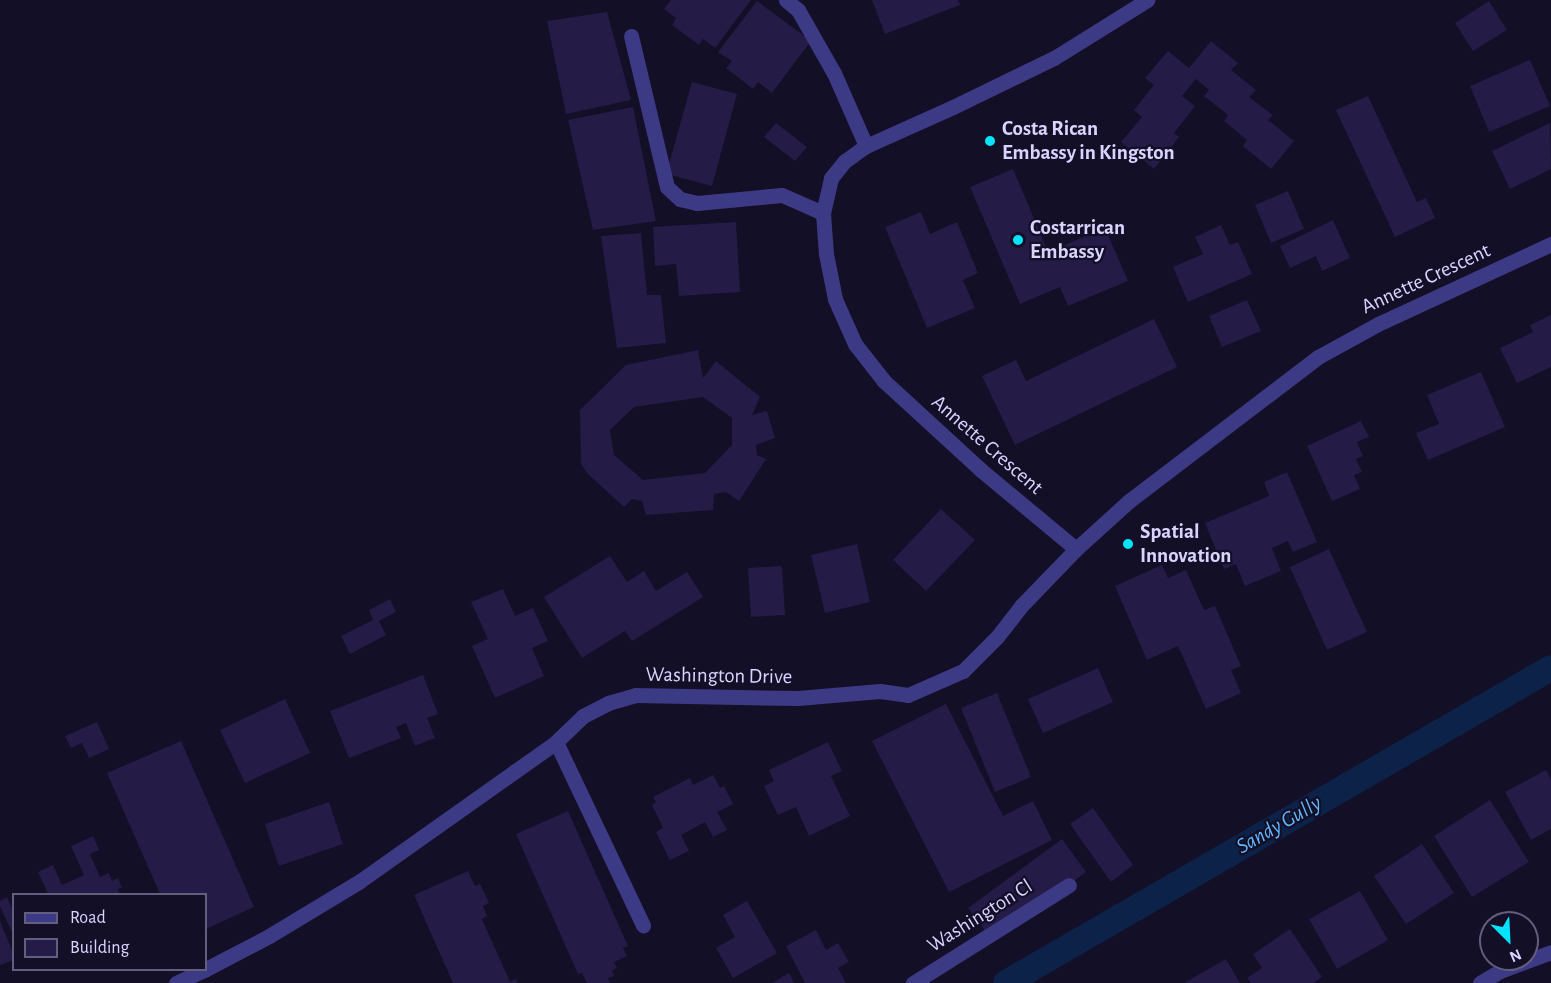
<!DOCTYPE html>
<style>
body{margin:0}
#map{position:relative;width:1551px;height:983px;overflow:hidden;background:#130f26;font-family:"Alegreya Sans",sans-serif}
div>[style]{position:absolute}
[style*='--x']{left:calc(var(--x)*1px);top:calc(var(--y)*1px);width:calc(var(--w)*1px);rotate:calc(var(--a)*1deg)}
.canal>*{height:26px;margin:-13px;padding:0 13px;transform-origin:13px;border-radius:13px;background:#0c2248}
.building>*{inset:0;background:#241b47}
.minor>*{height:15px;margin:-7.5px;padding:0 7.5px;transform-origin:7.5px;border-radius:7.5px;background:#3d3a85}
.dots>*{width:16px;height:16px;translate:-50% -50%;box-sizing:border-box;border:3px solid #130f26;border-radius:50%}
span{translate:-50% -50%;white-space:nowrap;text-align:center;line-height:1.15;-webkit-text-stroke:4.5px #130f26;paint-order:stroke}
.poi-label{font-size:21px;color:#d9d4ff;font-weight:700}
.left{translate:0 -50%;text-align:left}
.street-label{font-size:21px;color:#d9d4ff}
.water-label{font-size:22px;color:#62b6ff;font-style:italic}
.legend{position:absolute;left:12px;top:893px;width:195px;height:78px;box-sizing:border-box;background:#130f26;border:2px solid #625e7d;margin:0;padding:8px 10px;list-style:none;font-size:18px;color:#d9d4ff}
.legend li{display:flex;align-items:center;gap:12px;height:30px}
.legend b{width:30px;border:2px solid #625e7d}
.north{position:absolute;left:1479px;top:911px;width:60px;height:60px;box-sizing:border-box;background:#130f26;border:2px solid #625e7d;border-radius:50%;rotate:156deg;font-size:16px;font-weight:700;line-height:24px;text-align:center;color:#d9d4ff}
.north::after{content:'';display:block;margin:auto;width:21px;height:27px;background:#00e5ff;clip-path:polygon(50% 0,100% 100%,50% 72%,0 100%)}
</style>
<div id="map">
<div class="canal">
<div style="--x:1006;--y:983;--w:629;--a:-30.03"></div>
</div>
<div class="building">
<div style="clip-path:polygon(671px 0,751px 0,715px 48px,703px 39px,699px 45px,672px 25px,676px 18px,664px 9px)"></div>
<div style="clip-path:polygon(872px 0,958px 0,960px 5px,885px 34px)"></div>
<div style="clip-path:polygon(757px 1px,811px 41px,772px 93px,758px 82px,753px 89px,726px 68px,732px 61px,718px 52px)"></div>
<div style="clip-path:polygon(1489px 1px,1507px 30px,1473px 51px,1455px 23px)"></div>
<div style="clip-path:polygon(607px 12px,631px 100px,566px 114px,547px 21px)"></div>
<div style="clip-path:polygon(1211px 41px,1238px 63px,1231px 70px,1256px 90px,1249px 97px,1273px 115px,1268px 120px,1294px 141px,1271px 169px,1243px 146px,1247px 140px,1224px 121px,1228px 115px,1204px 96px,1209px 90px,1196px 79px,1182px 96px,1195px 106px,1174px 133px,1179px 137px,1154px 169px,1121px 142px,1142px 117px,1134px 110px,1154px 85px,1145px 78px,1168px 51px,1189px 68px)"></div>
<div style="clip-path:polygon(1530px 60px,1550px 106px,1489px 132px,1470px 86px)"></div>
<div style="clip-path:polygon(692px 82px,737px 94px,712px 186px,666px 174px)"></div>
<div style="clip-path:polygon(1368px 96px,1417px 202px,1426px 198px,1435px 218px,1395px 237px,1336px 110px)"></div>
<div style="clip-path:polygon(633px 107px,656px 221px,593px 230px,568px 120px)"></div>
<div style="clip-path:polygon(776px 123px,807px 147px,795px 161px,764px 137px)"></div>
<div style="clip-path:polygon(1550px 123px,1551px 169px,1510px 189px,1492px 151px)"></div>
<div style="clip-path:polygon(1013px 169px,1048px 252px,1105px 228px,1128px 281px,1068px 306px,1060px 287px,1020px 304px,970px 187px)"></div>
<div style="clip-path:polygon(1288px 191px,1304px 229px,1271px 243px,1255px 205px)"></div>
<div style="clip-path:polygon(921px 212px,930px 234px,957px 222px,978px 273px,963px 280px,975px 308px,927px 328px,885px 227px)"></div>
<div style="clip-path:polygon(1333px 220px,1350px 258px,1322px 271px,1316px 256px,1290px 268px,1280px 246px)"></div>
<div style="clip-path:polygon(736px 222px,740px 292px,679px 296px,676px 264px,655px 266px,653px 227px)"></div>
<div style="clip-path:polygon(1221px 225px,1230px 245px,1238px 242px,1252px 274px,1188px 302px,1173px 267px,1203px 254px,1195px 237px)"></div>
<div style="clip-path:polygon(641px 233px,647px 295px,661px 295px,666px 343px,617px 348px,601px 236px)"></div>
<div style="clip-path:polygon(1247px 300px,1261px 331px,1222px 347px,1209px 316px)"></div>
<div style="clip-path:polygon(1551px 315px,1551px 367px,1517px 383px,1500px 348px,1533px 332px,1530px 325px)"></div>
<div style="clip-path:polygon(1154px 319px,1177px 367px,1015px 445px,982px 376px,1016px 360px,1026px 381px)"></div>
<div style="clip-path:polygon(evenodd,698px 350px,703px 378px,716px 361px,760px 397px,752px 415px,767px 411px,775px 438px,756px 445px,757px 455px,766px 459px,739px 501px,726px 492px,714px 494px,713px 510px,646px 515px,642px 501px,632px 499px,624px 507px,588px 474px,581px 464px,580px 410px,626px 365px,698px 350px,703px 397px,732px 418px,732px 445px,705px 473px,643px 480px,614px 455px,610px 430px,634px 407px,703px 397px)"></div>
<div style="clip-path:polygon(1481px 372px,1505px 427px,1428px 460px,1416px 433px,1439px 424px,1427px 395px)"></div>
<div style="clip-path:polygon(1361px 421px,1369px 437px,1357px 442px,1363px 456px,1356px 459px,1362px 472px,1354px 475px,1360px 489px,1332px 501px,1307px 446px)"></div>
<div style="clip-path:polygon(1287px 472px,1317px 542px,1293px 552px,1288px 541px,1272px 548px,1281px 571px,1245px 586px,1236px 564px,1224px 569px,1205px 523px,1269px 496px,1264px 482px)"></div>
<div style="clip-path:polygon(941px 509px,975px 540px,926px 591px,893px 560px)"></div>
<div style="clip-path:polygon(857px 544px,870px 602px,825px 613px,811px 555px)"></div>
<div style="clip-path:polygon(1329px 549px,1367px 632px,1327px 650px,1290px 567px)"></div>
<div style="clip-path:polygon(610px 556px,627px 582px,644px 571px,656px 591px,687px 572px,703px 597px,632px 641px,625px 631px,582px 658px,544px 597px)"></div>
<div style="clip-path:polygon(1162px 565px,1168px 578px,1186px 570px,1204px 610px,1215px 606px,1241px 666px,1231px 670px,1241px 693px,1206px 709px,1178px 646px,1147px 660px,1115px 586px)"></div>
<div style="clip-path:polygon(782px 566px,785px 615px,751px 617px,748px 568px)"></div>
<div style="clip-path:polygon(503px 589px,515px 616px,533px 608px,548px 641px,532px 648px,544px 676px,495px 698px,472px 646px,488px 639px,471px 602px)"></div>
<div style="clip-path:polygon(390px 599px,396px 612px,379px 621px,386px 635px,350px 654px,341px 636px,373px 620px,369px 610px)"></div>
<div style="clip-path:polygon(1098px 668px,1113px 702px,1043px 733px,1028px 699px)"></div>
<div style="clip-path:polygon(423px 675px,438px 714px,427px 718px,435px 738px,415px 746px,406px 723px,396px 727px,401px 738px,349px 758px,330px 711px)"></div>
<div style="clip-path:polygon(997px 693px,1031px 777px,995px 792px,961px 708px)"></div>
<div style="clip-path:polygon(285px 699px,310px 753px,245px 783px,220px 730px)"></div>
<div style="clip-path:polygon(946px 704px,1003px 816px,1033px 801px,1052px 840px,949px 892px,872px 741px)"></div>
<div style="clip-path:polygon(97px 722px,109px 749px,89px 758px,82px 743px,71px 748px,65px 736px)"></div>
<div style="clip-path:polygon(181px 741px,254px 907px,206px 929px,206px 894px,160px 894px,107px 773px)"></div>
<div style="clip-path:polygon(828px 742px,842px 771px,831px 776px,850px 816px,809px 836px,796px 807px,778px 815px,764px 786px,774px 781px,769px 770px)"></div>
<div style="clip-path:polygon(1546px 770px,1551px 780px,1551px 829px,1531px 840px,1505px 792px)"></div>
<div style="clip-path:polygon(713px 775px,720px 788px,724px 786px,733px 804px,717px 812px,727px 830px,713px 837px,705px 822px,681px 835px,689px 851px,670px 860px,656px 832px,663px 828px,652px 805px,656px 802px,653px 797px,690px 778px,693px 785px)"></div>
<div style="clip-path:polygon(1490px 800px,1529px 862px,1472px 897px,1434px 836px)"></div>
<div style="clip-path:polygon(329px 802px,343px 844px,279px 866px,265px 824px)"></div>
<div style="clip-path:polygon(1093px 808px,1133px 865px,1111px 882px,1070px 824px)"></div>
<div style="clip-path:polygon(568px 811px,628px 946px,623px 948px,627px 956px,614px 962px,617px 968px,612px 971px,614px 976px,608px 978px,610px 983px,587px 983px,582px 973px,578px 974px,516px 834px)"></div>
<div style="clip-path:polygon(93px 836px,99px 850px,90px 854px,100px 877px,109px 873px,112px 881px,118px 878px,122px 888px,118px 889px,120px 894px,48px 894px,38px 872px,53px 865px,62px 885px,84px 875px,71px 846px)"></div>
<div style="clip-path:polygon(1062px 839px,1086px 872px,992px 940px,968px 908px)"></div>
<div style="clip-path:polygon(1422px 844px,1454px 893px,1406px 924px,1374px 876px)"></div>
<div style="clip-path:polygon(468px 871px,475px 886px,480px 884px,489px 903px,483px 906px,487px 916px,482px 919px,510px 982px,516px 979px,517px 983px,453px 983px,414px 895px)"></div>
<div style="clip-path:polygon(1360px 891px,1388px 940px,1337px 969px,1309px 919px)"></div>
<div style="clip-path:polygon(7px 897px,14px 913px,14px 937px,0 906px,0 901px)"></div>
<div style="clip-path:polygon(747px 901px,777px 953px,733px 978px,716px 948px,735px 937px,723px 915px)"></div>
<div style="clip-path:polygon(0 921px,14px 955px,14px 960px,0 965px)"></div>
<div style="clip-path:polygon(1290px 929px,1322px 977px,1313px 983px,1251px 983px,1247px 978px,1262px 968px,1253px 954px)"></div>
<div style="clip-path:polygon(816px 930px,826px 950px,838px 943px,849px 962px,838px 968px,846px 983px,805px 983px,786px 946px)"></div>
<div style="clip-path:polygon(1226px 959px,1240px 983px,1184px 983px)"></div>
<div style="clip-path:polygon(789px 973px,794px 983px,772px 983px)"></div>
</div>
<div class="minor">
<div style="--x:786;--y:0;--w:16;--a:40"></div>
<div style="--x:798;--y:10;--w:73;--a:60.3"></div>
<div style="--x:834;--y:73;--w:80;--a:66.3"></div>
<div style="--x:631;--y:36;--w:155;--a:76.6"></div>
<div style="--x:667;--y:187;--w:18;--a:43"></div>
<div style="--x:680;--y:199;--w:17;--a:13"></div>
<div style="--x:697;--y:203;--w:85;--a:-5.4"></div>
<div style="--x:782;--y:195;--w:45;--a:23.7"></div>
<div style="--x:1076;--y:549;--w:124;--a:-140.3"></div>
<div style="--x:981;--y:470;--w:132;--a:-137.5"></div>
<div style="--x:884;--y:381;--w:47;--a:-128.1"></div>
<div style="--x:855;--y:344;--w:49;--a:-114"></div>
<div style="--x:835;--y:299;--w:46;--a:-101.3"></div>
<div style="--x:826;--y:254;--w:41;--a:-94.2"></div>
<div style="--x:823;--y:213;--w:36;--a:-77"></div>
<div style="--x:831;--y:178;--w:22;--a:-51"></div>
<div style="--x:845;--y:161;--w:26;--a:-36"></div>
<div style="--x:866;--y:146;--w:95;--a:-24.1"></div>
<div style="--x:953;--y:107;--w:112;--a:-25.9"></div>
<div style="--x:1054;--y:58;--w:110;--a:-31.9"></div>
<div style="--x:556;--y:742;--w:203;--a:64.6"></div>
<div style="--x:206;--y:969;--w:71;--a:-27.6"></div>
<div style="--x:269;--y:936;--w:106;--a:-31.1"></div>
<div style="--x:360;--y:881;--w:240;--a:-35.3"></div>
<div style="--x:556;--y:742;--w:37;--a:-44"></div>
<div style="--x:583;--y:716;--w:28;--a:-27"></div>
<div style="--x:608;--y:703;--w:29;--a:-16"></div>
<div style="--x:636;--y:695;--w:162;--a:1.1"></div>
<div style="--x:798;--y:698;--w:82;--a:-4.9"></div>
<div style="--x:880;--y:691;--w:28;--a:8"></div>
<div style="--x:908;--y:695;--w:60;--a:-23.6"></div>
<div style="--x:963;--y:671;--w:48;--a:-45"></div>
<div style="--x:997;--y:637;--w:41;--a:-52"></div>
<div style="--x:1022;--y:605;--w:78;--a:-46"></div>
<div style="--x:1076;--y:549;--w:72;--a:-42.2"></div>
<div style="--x:1129;--y:501;--w:238;--a:-37.3"></div>
<div style="--x:1318;--y:357;--w:68;--a:-28.8"></div>
<div style="--x:1378;--y:324;--w:191;--a:-24.8"></div>
<div style="--x:176;--y:983;--w:31;--a:-25"></div>
<div style="--x:913;--y:983;--w:184;--a:-32.1"></div>
<div style="--x:1480;--y:983;--w:23;--a:-31"></div>
<div style="--x:1500;--y:971;--w:54;--a:-20.4"></div>
</div>
<div class="dots">
<div style="left:990px;top:141px;background:#00e5ff"></div>
<div style="left:1018px;top:240px;background:#00e5ff"></div>
<div style="left:1128px;top:544px;background:#00e5ff"></div>
</div>
<div class="poi-label">
<span class="left" style="left:1002px;top:141px">Costa Rican<br>Embassy in Kingston</span>
<span class="left" style="left:1030px;top:240px">Costarrican<br>Embassy</span>
<span class="left" style="left:1140px;top:544px">Spatial<br>Innovation</span>
</div>
<div class="street-label">
<span style="left:1426px;top:279px;rotate:-25deg">Annette Crescent</span>
<span style="left:987px;top:445px;rotate:41deg">Annette Crescent</span>
<span style="left:719px;top:676px;rotate:1deg">Washington Drive</span>
<span style="left:980px;top:916px;rotate:-32deg">Washington Cl</span>
</div>
<div class="water-label">
<span style="left:1279px;top:825px;rotate:-30deg">Sandy Gully</span>
</div>
<ul class="legend">
<li><b style="height:8px;background:#3d3a85"></b>Road</li>
<li><b style="height:16px;background:#241b47"></b>Building</li>
</ul>
<div class="north">N</div>
</div>
